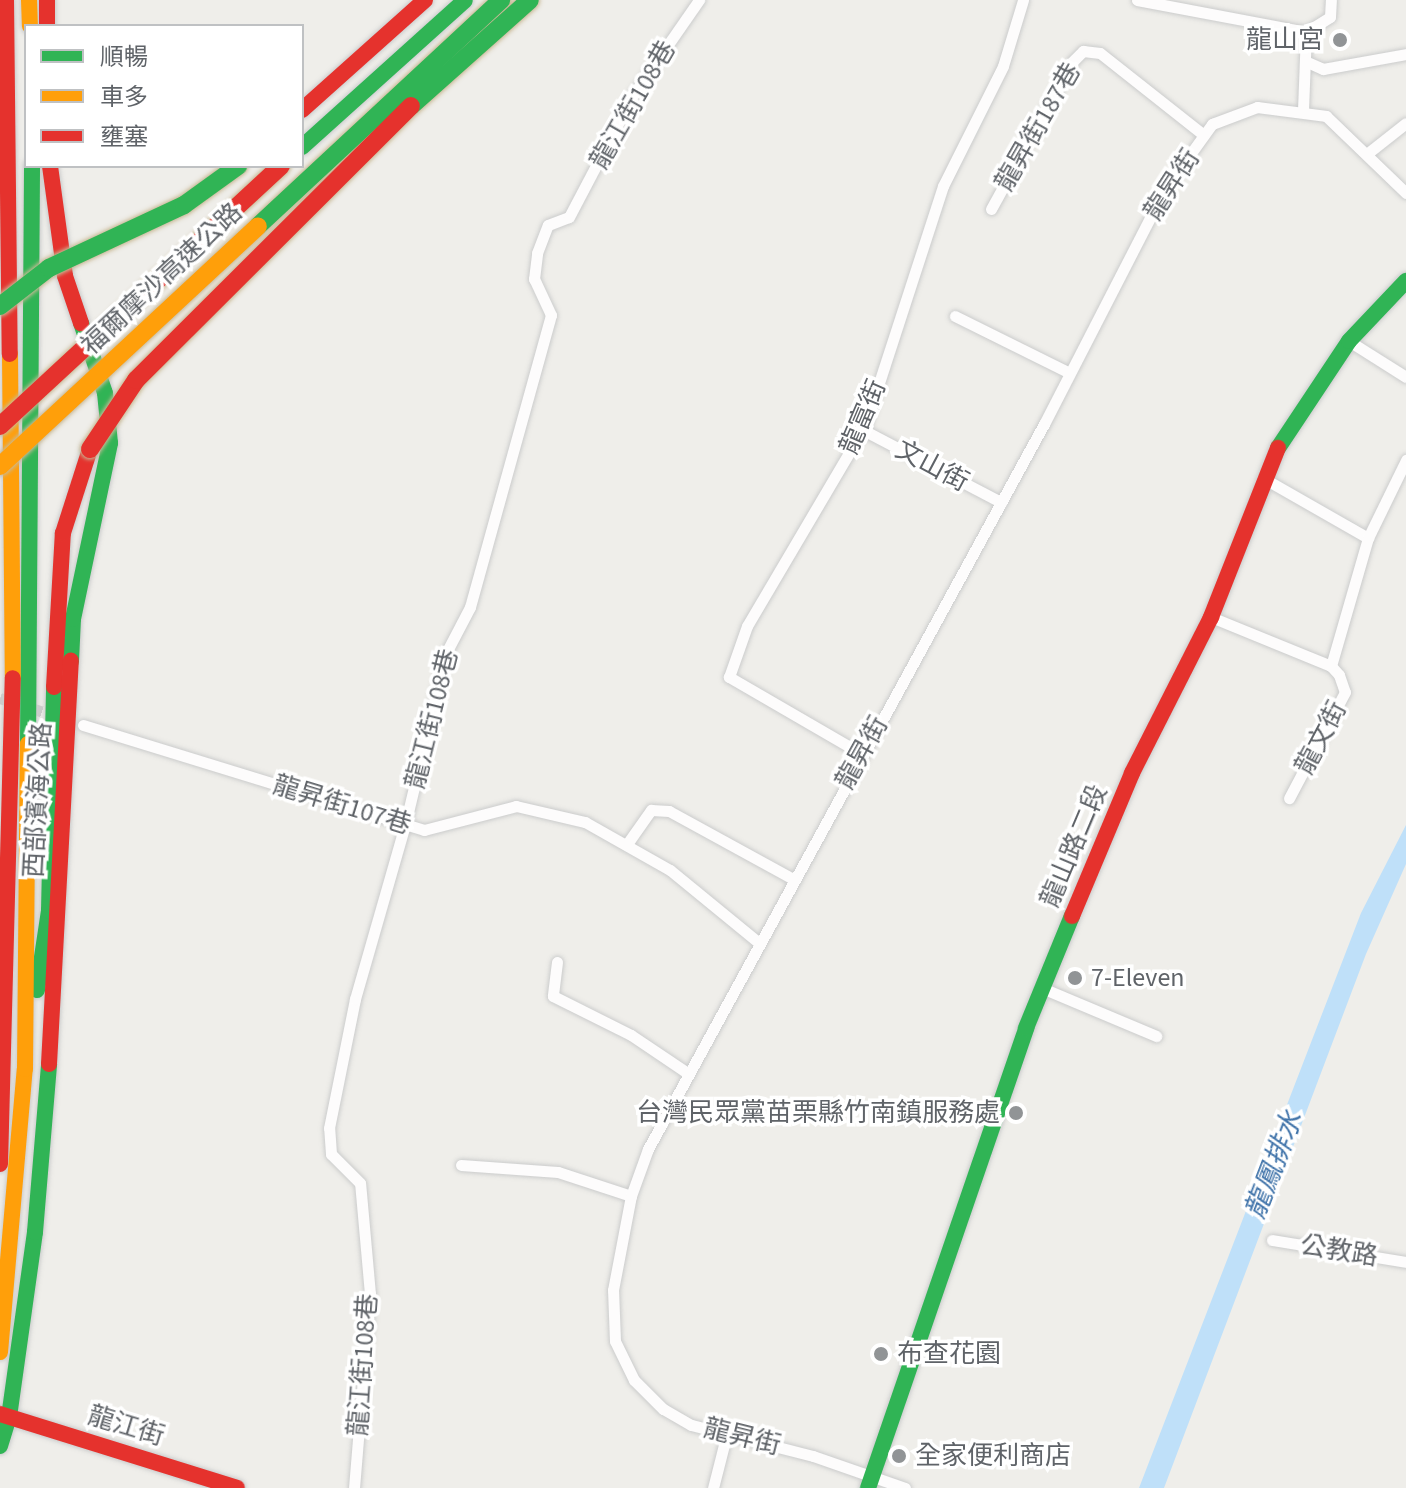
<!DOCTYPE html>
<meta charset="utf-8">
<style>
body{margin:0}
#map{position:relative;width:1406px;height:1488px;overflow:hidden;background:#efeeea;font-family:"Source Sans 3","Noto Sans TC",sans-serif}
div>[style]{position:absolute}
[style*='--x']{left:calc(var(--x)*1px);top:calc(var(--y)*1px);width:calc(var(--w)*1px);rotate:calc(var(--a)*1deg)}
.water>*{inset:0;background:#bfe0f9}
.street-tunnel>*{height:11px;margin-top:-5.5px;transform-origin:0;background:repeating-linear-gradient(90deg,#cbcbca 0 11px,transparent 0 16.5px)}
.roads{filter:drop-shadow(0 0 2px #cbcccc) drop-shadow(0 0 2px #cbcccc)}
.street>*{height:11px;margin:-5.5px;padding:0 5.5px;transform-origin:5.5px;border-radius:5.5px;background:#fdfcfc}
.fast>*{height:16px;margin:-8px;padding:0 8px;transform-origin:8px;border-radius:8px;background:#30b455}
.slow>*{height:16px;margin:-8px;padding:0 8px;transform-origin:8px;border-radius:8px;background:#ff9f0a}
.jam>*{height:16px;margin:-8px;padding:0 8px;transform-origin:8px;border-radius:8px;background:#e5322d}
.bridges{filter:drop-shadow(0 0 2px #c8b996) drop-shadow(0 0 2px #c8b996)}
.fast-bridge>*{height:18px;margin:-9px;padding:0 9px;transform-origin:9px;border-radius:9px;background:#30b455}
.slow-bridge>*{height:18px;margin:-9px;padding:0 9px;transform-origin:9px;border-radius:9px;background:#ff9f0a}
.jam-bridge>*{height:18px;margin:-9px;padding:0 9px;transform-origin:9px;border-radius:9px;background:#e5322d}
.dots>*{width:22px;height:22px;translate:-50% -50%;box-sizing:border-box;border:4px solid #fff;border-radius:50%}
span{translate:-50% -50%;white-space:nowrap;text-align:center;line-height:1.15;-webkit-text-stroke:7px #fff;paint-order:stroke}
.poi-label{font-size:26px;color:#5f6368}
.right{translate:-100% -50%;text-align:right}
.left{translate:0 -50%;text-align:left}
.street-label{font-size:26px;color:#5f6368}
.water-label{font-size:28px;color:#4174aa;font-style:italic}
.legend{position:absolute;left:24px;top:24px;width:280px;height:144px;box-sizing:border-box;background:#fff;border:2px solid #bfc1c3;margin:0;padding:10px 14px;list-style:none;font-size:24px;color:#5f6368}
.legend li{display:flex;align-items:center;gap:16px;height:40px}
.legend b{width:40px;border:2px solid #bfc1c3}
</style>
<div id="map">
<div class="water">
<div style="clip-path:polygon(1406px 825px,1406px 864px,1366px 954px,1164px 1488px,1139px 1488px,1361px 913px)"></div>
</div>
<div class="street-tunnel">
<div style="--x:0;--y:698;--w:59;--a:17.8"></div>
</div>
<div class="roads">
<div class="street">
<div style="--x:1137;--y:0;--w:172;--a:10.7"></div>
<div style="--x:1305;--y:61;--w:20;--a:24"></div>
<div style="--x:1323;--y:69;--w:84;--a:-10.2"></div>
<div style="--x:1303;--y:110;--w:78;--a:-87.8"></div>
<div style="--x:1306;--y:32;--w:28;--a:-32"></div>
<div style="--x:1330;--y:17;--w:17;--a:-87"></div>
<div style="--x:1368;--y:153;--w:48;--a:-38.3"></div>
<div style="--x:991;--y:209;--w:168;--a:-61.1"></div>
<div style="--x:1072;--y:62;--w:16;--a:-45"></div>
<div style="--x:1083;--y:51;--w:17;--a:7"></div>
<div style="--x:1100;--y:53;--w:132;--a:38.3"></div>
<div style="--x:955;--y:316;--w:128;--a:26.4"></div>
<div style="--x:1349;--y:341;--w:67;--a:32.3"></div>
<div style="--x:863;--y:430;--w:156;--a:27.6"></div>
<div style="--x:1263;--y:478;--w:121;--a:29.7"></div>
<div style="--x:1211;--y:617;--w:130;--a:22.2"></div>
<div style="--x:1331;--y:666;--w:12;--a:48"></div>
<div style="--x:1339;--y:675;--w:18;--a:71"></div>
<div style="--x:1345;--y:692;--w:120;--a:117.8"></div>
<div style="--x:1331;--y:666;--w:133;--a:-73.9"></div>
<div style="--x:1368;--y:538;--w:87;--a:-64"></div>
<div style="--x:83;--y:725;--w:357;--a:17.1"></div>
<div style="--x:424;--y:830;--w:95;--a:-14.6"></div>
<div style="--x:516;--y:806;--w:71;--a:13.1"></div>
<div style="--x:585;--y:822;--w:98;--a:29.5"></div>
<div style="--x:670;--y:870;--w:114;--a:39.3"></div>
<div style="--x:862;--y:754;--w:154;--a:-149.9"></div>
<div style="--x:729;--y:677;--w:54;--a:-70.6"></div>
<div style="--x:747;--y:626;--w:232;--a:-59.5"></div>
<div style="--x:865;--y:426;--w:252;--a:-72"></div>
<div style="--x:943;--y:186;--w:134;--a:-63.4"></div>
<div style="--x:1003;--y:66;--w:69;--a:-73.1"></div>
<div style="--x:627;--y:844;--w:42;--a:-54.8"></div>
<div style="--x:651;--y:810;--w:18;--a:3"></div>
<div style="--x:669;--y:811;--w:141;--a:28.7"></div>
<div style="--x:557;--y:962;--w:34;--a:97"></div>
<div style="--x:553;--y:996;--w:87;--a:26.6"></div>
<div style="--x:631;--y:1035;--w:66;--a:33.9"></div>
<div style="--x:1042;--y:988;--w:124;--a:22.8"></div>
<div style="--x:461;--y:1165;--w:97;--a:4.1"></div>
<div style="--x:558;--y:1172;--w:77;--a:18.2"></div>
<div style="--x:1272;--y:1240;--w:136;--a:9.3"></div>
<div style="--x:354;--y:1488;--w:195;--a:-85.3"></div>
<div style="--x:370;--y:1294;--w:111;--a:-95.1"></div>
<div style="--x:360;--y:1183;--w:41;--a:-135"></div>
<div style="--x:331;--y:1154;--w:26;--a:-94"></div>
<div style="--x:329;--y:1128;--w:132;--a:-78.6"></div>
<div style="--x:355;--y:999;--w:181;--a:-74"></div>
<div style="--x:405;--y:825;--w:177;--a:-76.6"></div>
<div style="--x:446;--y:653;--w:52;--a:-62.4"></div>
<div style="--x:470;--y:607;--w:303;--a:-74.5"></div>
<div style="--x:551;--y:315;--w:40;--a:-115"></div>
<div style="--x:534;--y:279;--w:26;--a:-83"></div>
<div style="--x:537;--y:253;--w:30;--a:-69"></div>
<div style="--x:548;--y:225;--w:22;--a:-21"></div>
<div style="--x:569;--y:217;--w:138;--a:-62.3"></div>
<div style="--x:633;--y:95;--w:116;--a:-55.2"></div>
<div style="--x:713;--y:1488;--w:53;--a:-75.7"></div>
<div style="--x:905;--y:1488;--w:97;--a:-160.8"></div>
<div style="--x:813;--y:1456;--w:126;--a:-165.7"></div>
<div style="--x:691;--y:1425;--w:32;--a:-150"></div>
<div style="--x:663;--y:1409;--w:41;--a:-135"></div>
<div style="--x:634;--y:1380;--w:43;--a:-116"></div>
<div style="--x:615;--y:1341;--w:51;--a:-92.2"></div>
<div style="--x:613;--y:1290;--w:96;--a:-79.2"></div>
<div style="--x:631;--y:1196;--w:50;--a:-70.1"></div>
<div style="--x:648;--y:1149;--w:826;--a:-61.36"></div>
<div style="--x:1044;--y:424;--w:261;--a:-62.8"></div>
<div style="--x:1163;--y:192;--w:84;--a:-54.2"></div>
<div style="--x:1212;--y:124;--w:48;--a:-20.7"></div>
<div style="--x:1257;--y:107;--w:70;--a:7.4"></div>
<div style="--x:1326;--y:116;--w:111;--a:43.9"></div>
</div>
<div class="fast">
<div style="--x:302;--y:147;--w:219;--a:-42"></div>
<div style="--x:1278;--y:448;--w:128;--a:-56.4"></div>
<div style="--x:1349;--y:341;--w:83;--a:-46.5"></div>
<div style="--x:71;--y:661;--w:42;--a:-87.3"></div>
<div style="--x:73;--y:619;--w:180;--a:-78.1"></div>
<div style="--x:110;--y:443;--w:50;--a:-95.7"></div>
<div style="--x:105;--y:393;--w:74;--a:-108.9"></div>
<div style="--x:28;--y:744;--w:578;--a:-89.6"></div>
<div style="--x:37;--y:990;--w:80;--a:-81.4"></div>
<div style="--x:49;--y:911;--w:224;--a:-88.7"></div>
<div style="--x:0;--y:1446;--w:30;--a:-73"></div>
<div style="--x:9;--y:1417;--w:187;--a:-82"></div>
<div style="--x:35;--y:1232;--w:169;--a:-85.2"></div>
<div style="--x:868;--y:1488;--w:486;--a:-71"></div>
<div style="--x:1026;--y:1028;--w:121;--a:-67.7"></div>
</div>
<div class="slow">
<div style="--x:29;--y:0;--w:26;--a:88"></div>
<div style="--x:10;--y:354;--w:324;--a:89.5"></div>
<div style="--x:0;--y:1352;--w:284;--a:-85"></div>
<div style="--x:25;--y:1069;--w:325;--a:-89.5"></div>
</div>
<div class="jam">
<div style="--x:6;--y:0;--w:354;--a:89.4"></div>
<div style="--x:47;--y:0;--w:26;--a:90"></div>
<div style="--x:302;--y:110;--w:165;--a:-41.8"></div>
<div style="--x:50;--y:166;--w:111;--a:82.2"></div>
<div style="--x:65;--y:276;--w:50;--a:71.2"></div>
<div style="--x:54;--y:687;--w:154;--a:-86.7"></div>
<div style="--x:63;--y:533;--w:88;--a:-72.2"></div>
<div style="--x:1072;--y:916;--w:155;--a:-67.2"></div>
<div style="--x:1132;--y:773;--w:175;--a:-63.1"></div>
<div style="--x:1211;--y:617;--w:182;--a:-68.4"></div>
<div style="--x:49;--y:1064;--w:404;--a:-86.9"></div>
<div style="--x:0;--y:1164;--w:486;--a:-88.5"></div>
<div style="--x:0;--y:1414;--w:248;--a:17.3"></div>
</div>
</div>
<div class="bridges">
<div class="fast-bridge">
<div style="--x:411;--y:106;--w:159;--a:-41.7"></div>
<div style="--x:258;--y:226;--w:332;--a:-42.9"></div>
<div style="--x:0;--y:306;--w:62;--a:-37.8"></div>
<div style="--x:49;--y:268;--w:149;--a:-25"></div>
<div style="--x:184;--y:205;--w:67;--a:-35.8"></div>
</div>
<div class="slow-bridge">
<div style="--x:0;--y:466;--w:352;--a:-42.9"></div>
</div>
<div class="jam-bridge">
<div style="--x:0;--y:426;--w:383;--a:-42.8"></div>
<div style="--x:90;--y:449;--w:83;--a:-56.3"></div>
<div style="--x:136;--y:380;--w:388;--a:-44.9"></div>
</div>
</div>
<div class="dots">
<div style="left:1340px;top:40px;background:#919496"></div>
<div style="left:1075px;top:978px;background:#919496"></div>
<div style="left:1016px;top:1113px;background:#919496"></div>
<div style="left:881px;top:1354px;background:#919496"></div>
<div style="left:899px;top:1456px;background:#919496"></div>
</div>
<div class="poi-label">
<span class="right" style="left:1324px;top:40px">龍山宮</span>
<span class="left" style="left:1091px;top:978px">7-Eleven</span>
<span class="right" style="left:1000px;top:1113px">台灣民眾黨苗栗縣竹南鎮服務處</span>
<span class="left" style="left:897px;top:1354px">布查花園</span>
<span class="left" style="left:915px;top:1456px">全家便利商店</span>
</div>
<div class="street-label">
<span style="left:633px;top:105px;rotate:-60deg">龍江街108巷</span>
<span style="left:1038px;top:127px;rotate:-60deg">龍昇街187巷</span>
<span style="left:1172px;top:185px;rotate:-57deg">龍昇街</span>
<span style="left:162px;top:279px;rotate:-43deg">福爾摩沙高速公路</span>
<span style="left:863px;top:417px;rotate:-67deg">龍富街</span>
<span style="left:932px;top:466px;rotate:28deg">文山街</span>
<span style="left:432px;top:719px;rotate:-76deg">龍江街108巷</span>
<span style="left:1321px;top:738px;rotate:-62deg">龍文街</span>
<span style="left:862px;top:753px;rotate:-61deg">龍昇街</span>
<span style="left:38px;top:800px;rotate:-87deg">西部濱海公路</span>
<span style="left:342px;top:805px;rotate:17deg">龍昇街107巷</span>
<span style="left:1074px;top:846px;rotate:-67deg">龍山路二段</span>
<span style="left:1339px;top:1251px;rotate:9deg">公教路</span>
<span style="left:363px;top:1365px;rotate:-86deg">龍江街108巷</span>
<span style="left:126px;top:1426px;rotate:17deg">龍江街</span>
<span style="left:742px;top:1437px;rotate:14deg">龍昇街</span>
</div>
<div class="water-label">
<span style="left:1274px;top:1165px;rotate:-69deg">龍鳳排水</span>
</div>
<ul class="legend">
<li><b style="height:10px;background:#30b455"></b>順暢</li>
<li><b style="height:10px;background:#ff9f0a"></b>車多</li>
<li><b style="height:10px;background:#e5322d"></b>壅塞</li>
</ul>
</div>
